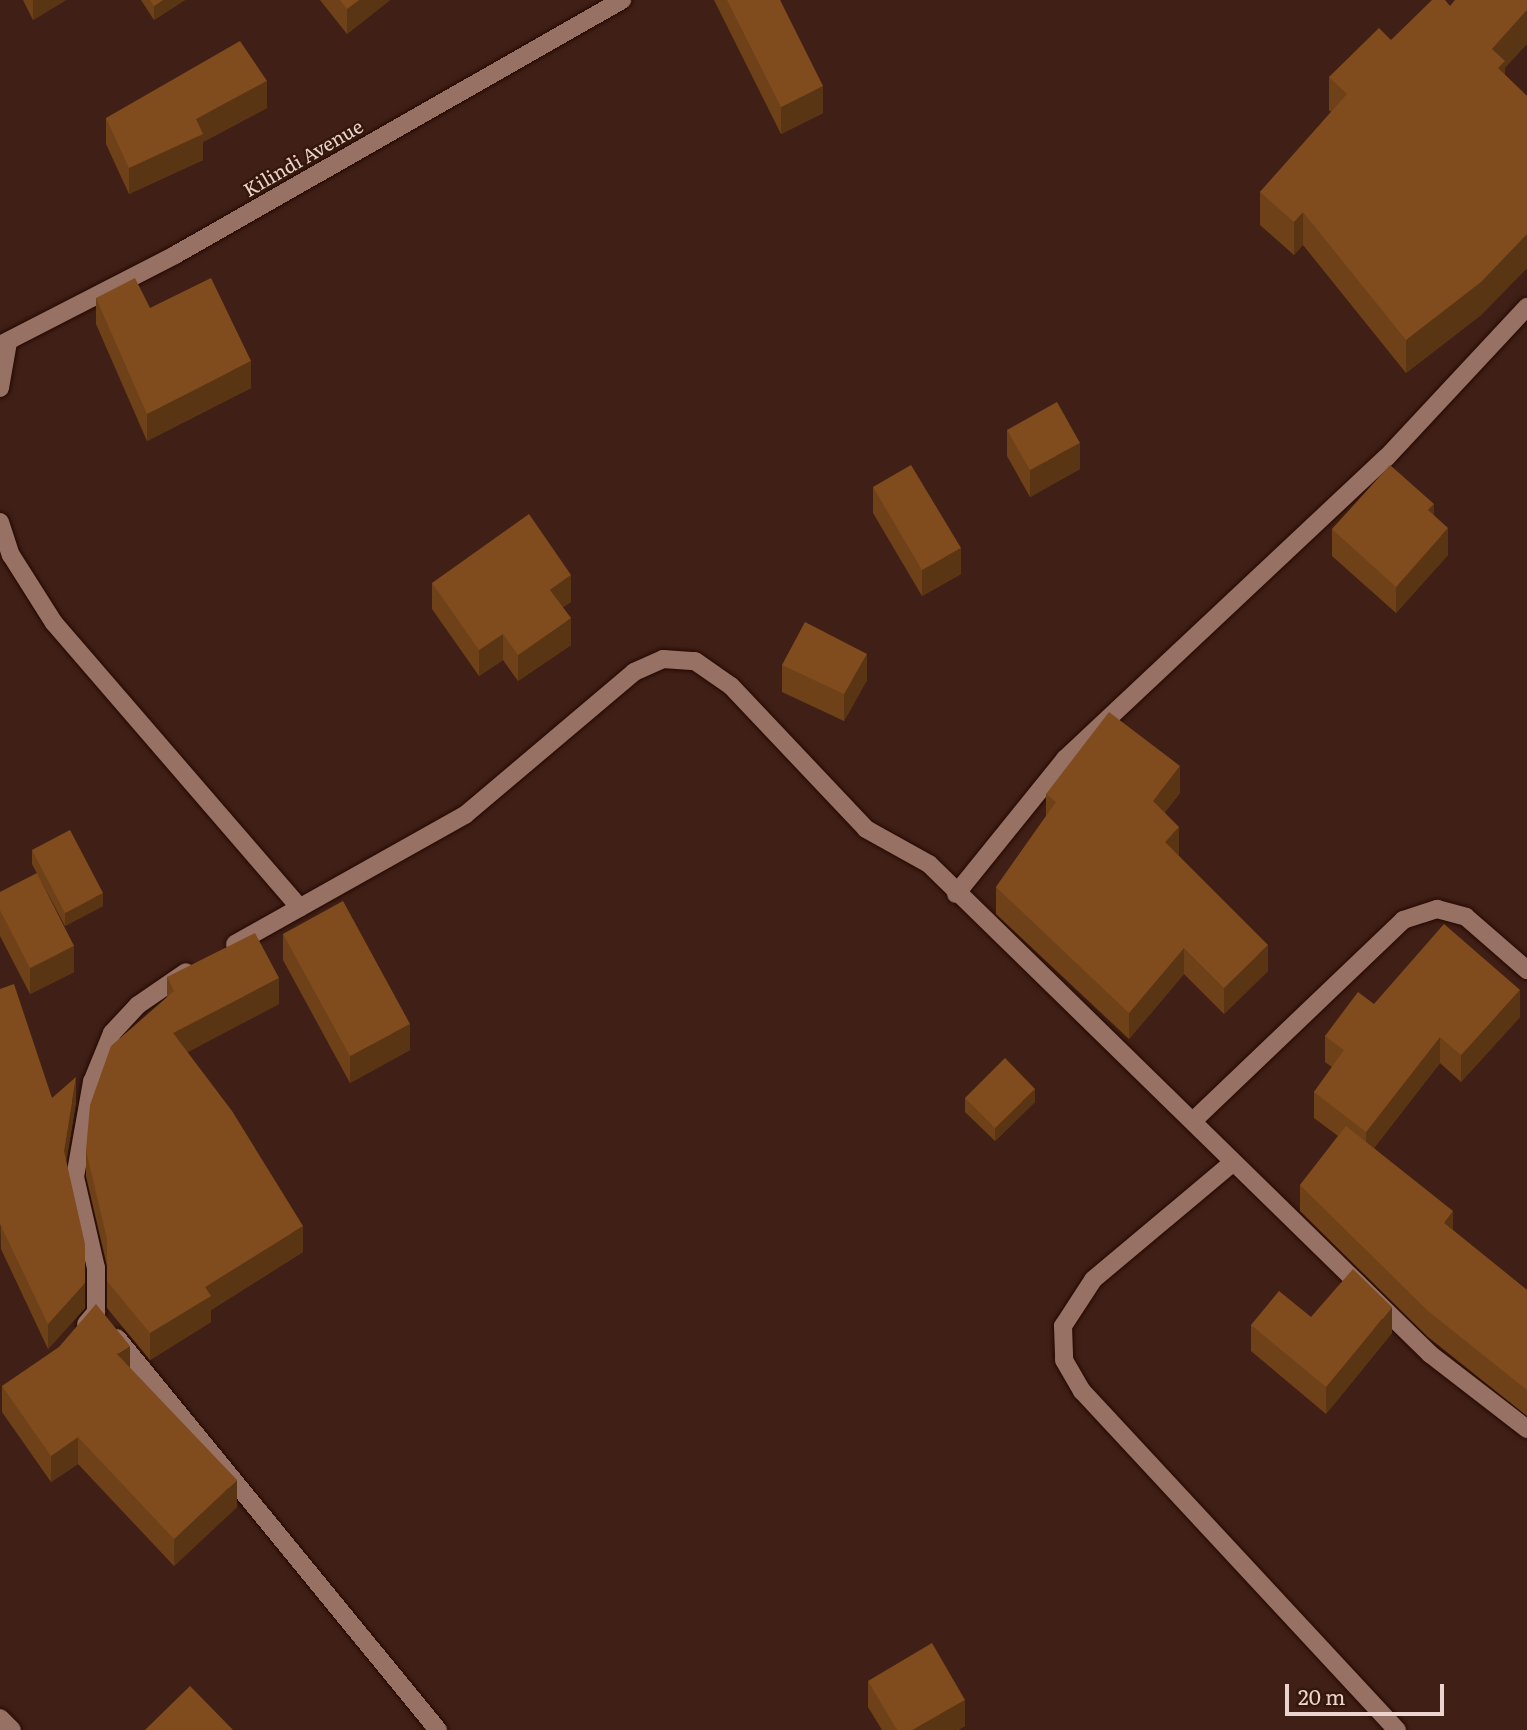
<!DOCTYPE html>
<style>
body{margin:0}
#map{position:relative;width:1527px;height:1730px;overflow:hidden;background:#402016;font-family:Literata,serif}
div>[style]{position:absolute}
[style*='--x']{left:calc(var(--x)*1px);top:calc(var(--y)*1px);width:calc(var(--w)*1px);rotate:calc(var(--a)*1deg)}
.roads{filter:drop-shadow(0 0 2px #250802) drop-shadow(0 0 2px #250802)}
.street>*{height:18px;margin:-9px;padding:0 9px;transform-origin:9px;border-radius:9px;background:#977164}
.wall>*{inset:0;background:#6e4119}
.shaded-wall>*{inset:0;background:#5a3514}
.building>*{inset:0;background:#804c1d}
span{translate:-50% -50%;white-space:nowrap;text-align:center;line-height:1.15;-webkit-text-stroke:5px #35170c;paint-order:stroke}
.street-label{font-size:19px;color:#ead4cd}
.scale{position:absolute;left:1285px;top:1684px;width:159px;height:32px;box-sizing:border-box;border:4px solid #ead4cd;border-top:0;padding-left:9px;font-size:21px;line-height:24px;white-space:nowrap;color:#ead4cd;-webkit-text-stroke:5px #35170c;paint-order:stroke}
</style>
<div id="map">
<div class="roads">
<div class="street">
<div style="--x:0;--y:345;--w:197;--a:-27.2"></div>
<div style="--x:175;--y:255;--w:515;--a:-29.7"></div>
<div style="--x:0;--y:388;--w:47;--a:-80.1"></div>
<div style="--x:0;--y:522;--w:35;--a:72"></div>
<div style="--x:11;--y:555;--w:80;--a:57.7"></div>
<div style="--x:54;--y:623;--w:376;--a:49.2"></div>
<div style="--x:956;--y:894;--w:174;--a:-51.1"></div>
<div style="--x:1065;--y:759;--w:440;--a:-43.2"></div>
<div style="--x:1386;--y:458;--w:207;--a:-47"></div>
<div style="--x:235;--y:944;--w:264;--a:-29.3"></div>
<div style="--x:465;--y:815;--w:221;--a:-40.2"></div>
<div style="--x:634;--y:672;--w:32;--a:-24"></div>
<div style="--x:663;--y:659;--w:32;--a:4"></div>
<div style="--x:695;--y:661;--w:44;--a:34.8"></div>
<div style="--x:731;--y:686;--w:197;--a:46.6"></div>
<div style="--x:866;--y:829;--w:72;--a:29.1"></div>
<div style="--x:929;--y:864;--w:701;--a:44.36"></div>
<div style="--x:1430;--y:1354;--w:123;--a:37.7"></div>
<div style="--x:1193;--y:1121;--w:291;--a:-43.7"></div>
<div style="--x:1403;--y:920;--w:36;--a:-18"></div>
<div style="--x:1437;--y:909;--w:30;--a:15"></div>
<div style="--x:1466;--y:917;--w:81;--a:41"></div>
<div style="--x:1231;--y:1164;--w:180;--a:140"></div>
<div style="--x:1093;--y:1280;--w:55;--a:123.1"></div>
<div style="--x:1063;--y:1326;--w:34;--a:88"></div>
<div style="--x:1064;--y:1360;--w:36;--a:60"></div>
<div style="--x:1082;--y:1391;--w:463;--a:47.1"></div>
<div style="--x:86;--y:1324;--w:16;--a:-50"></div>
<div style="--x:96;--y:1312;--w:44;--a:-90"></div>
<div style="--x:96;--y:1268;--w:93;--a:-103"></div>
<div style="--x:75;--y:1177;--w:97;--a:-79.9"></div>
<div style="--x:92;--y:1082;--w:53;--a:-67.8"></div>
<div style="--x:112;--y:1033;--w:38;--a:-47"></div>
<div style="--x:138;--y:1005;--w:58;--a:-34.5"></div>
<div style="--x:117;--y:1338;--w:507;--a:50.69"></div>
<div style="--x:0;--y:1718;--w:17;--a:45"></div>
</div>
</div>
<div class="wall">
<div style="clip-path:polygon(23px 0,66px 0,33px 20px)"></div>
<div style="clip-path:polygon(141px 0,185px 0,154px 20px)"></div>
<div style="clip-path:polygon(320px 0,390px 0,347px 34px)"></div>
<div style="clip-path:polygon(714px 0,780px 0,823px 113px,781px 134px)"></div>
<div style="clip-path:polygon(1391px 40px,1505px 68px,1505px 75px,1527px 96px,1527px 268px,1481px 315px,1406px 373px,1303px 245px,1294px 255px,1260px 225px,1260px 192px,1331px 112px,1329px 110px,1329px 77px)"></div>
<div style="clip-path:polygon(267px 108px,203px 142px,203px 160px,129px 194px,106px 144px,106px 118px)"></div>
<div style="clip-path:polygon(96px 298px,150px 308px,251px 388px,147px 441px,96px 324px)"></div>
<div style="clip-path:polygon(1007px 430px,1080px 469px,1030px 497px,1007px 456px)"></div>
<div style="clip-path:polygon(873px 487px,961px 574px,922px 596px,873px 513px)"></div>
<div style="clip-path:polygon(1434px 516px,1448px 555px,1396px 613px,1332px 556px,1332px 529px)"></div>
<div style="clip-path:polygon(432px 583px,571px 602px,563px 607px,571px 645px,518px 681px,503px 660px,479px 676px,432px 609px)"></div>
<div style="clip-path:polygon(782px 665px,867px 680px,844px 721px,782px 692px)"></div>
<div style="clip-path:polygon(1180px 793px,1165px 812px,1179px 854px,1178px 855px,1268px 971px,1224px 1014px,1184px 974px,1129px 1039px,996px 914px,996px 887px,1046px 816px,1046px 794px)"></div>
<div style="clip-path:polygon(32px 850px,103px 906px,65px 926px,32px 864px)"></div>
<div style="clip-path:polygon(0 892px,74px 972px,30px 994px,0 936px)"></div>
<div style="clip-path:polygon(283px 934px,410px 1050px,350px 1083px,283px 960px)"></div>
<div style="clip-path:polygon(167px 977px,279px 1004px,187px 1052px,303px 1252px,211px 1310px,211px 1322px,150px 1360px,107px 1308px,107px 1266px,86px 1176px,86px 1150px,167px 997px)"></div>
<div style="clip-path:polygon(0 989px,52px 1098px,76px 1102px,66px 1162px,85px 1308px,48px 1349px,1px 1249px)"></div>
<div style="clip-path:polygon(1374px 1004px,1520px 1017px,1461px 1082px,1440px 1063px,1374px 1148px,1453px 1230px,1527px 1290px,1527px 1416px,1428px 1337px,1300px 1211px,1300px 1185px,1338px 1136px,1314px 1118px,1314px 1092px,1332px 1067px,1325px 1062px,1325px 1036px)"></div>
<div style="clip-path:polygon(965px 1098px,1035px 1102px,995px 1141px,965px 1112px)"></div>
<div style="clip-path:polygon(1311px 1317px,1392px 1333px,1326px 1414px,1251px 1351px,1251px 1325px)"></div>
<div style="clip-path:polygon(130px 1368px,237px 1507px,174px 1566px,78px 1464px,51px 1482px,2px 1412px,2px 1386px)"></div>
<div style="clip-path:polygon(868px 1681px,965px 1726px,958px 1730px,882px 1730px,868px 1707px)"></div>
</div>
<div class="shaded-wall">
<div style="clip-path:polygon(33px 0,66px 0,33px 20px)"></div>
<div style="clip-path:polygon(163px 0,185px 0,154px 20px,154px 6px)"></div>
<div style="clip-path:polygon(359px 0,390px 0,347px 34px,347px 9px)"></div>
<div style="clip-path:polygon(1527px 10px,1527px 44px,1505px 68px,1505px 95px,1492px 49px)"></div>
<div style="clip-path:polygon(267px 81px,267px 108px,203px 142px,203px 160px,129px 194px,129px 168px,196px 119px)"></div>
<div style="clip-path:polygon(823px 86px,823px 113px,781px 134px,781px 107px)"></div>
<div style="clip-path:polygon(1303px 212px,1303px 245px,1294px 255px,1294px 222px)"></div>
<div style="clip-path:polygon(1527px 234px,1527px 268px,1481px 315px,1406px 373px,1406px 340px)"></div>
<div style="clip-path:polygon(251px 361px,251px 388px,147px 441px,147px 414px)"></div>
<div style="clip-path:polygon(1080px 443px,1080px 469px,1030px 497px,1030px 470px)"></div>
<div style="clip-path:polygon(1434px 504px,1434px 530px,1428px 510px)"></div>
<div style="clip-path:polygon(1448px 528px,1448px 555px,1396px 613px,1396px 587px)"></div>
<div style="clip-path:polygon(961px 548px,961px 574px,922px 596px,922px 570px)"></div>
<div style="clip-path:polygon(571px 575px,571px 602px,550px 616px,550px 590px)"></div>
<div style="clip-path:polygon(571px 618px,571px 645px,518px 681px,518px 655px)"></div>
<div style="clip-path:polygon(503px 634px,503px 660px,479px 676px,479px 650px)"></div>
<div style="clip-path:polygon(867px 654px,867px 680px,844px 721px,844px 694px)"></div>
<div style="clip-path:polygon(1180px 766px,1180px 793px,1153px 827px,1153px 801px)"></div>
<div style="clip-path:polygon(1179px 827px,1179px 854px,1165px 868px,1165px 842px)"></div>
<div style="clip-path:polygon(103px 893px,103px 906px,65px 926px,65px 913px)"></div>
<div style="clip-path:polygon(1268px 945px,1268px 971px,1224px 1014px,1224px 988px)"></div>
<div style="clip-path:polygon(74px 946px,74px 972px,30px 994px,30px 968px)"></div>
<div style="clip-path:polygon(1184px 948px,1184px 974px,1129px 1039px,1129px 1013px)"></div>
<div style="clip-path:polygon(279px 978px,279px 1004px,173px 1060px,173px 1033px)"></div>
<div style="clip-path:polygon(1520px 990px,1520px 1017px,1461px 1082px,1461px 1055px)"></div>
<div style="clip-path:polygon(410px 1024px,410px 1050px,350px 1083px,350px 1056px)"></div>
<div style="clip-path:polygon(1440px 1037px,1440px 1063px,1366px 1158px,1366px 1132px)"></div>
<div style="clip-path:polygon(76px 1077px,76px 1102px,64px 1176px,64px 1151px)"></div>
<div style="clip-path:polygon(1035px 1089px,1035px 1102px,995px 1141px,995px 1128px)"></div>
<div style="clip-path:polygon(1453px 1211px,1453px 1237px,1444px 1223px)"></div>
<div style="clip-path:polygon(0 1224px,1px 1224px,0 1249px)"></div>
<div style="clip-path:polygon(303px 1226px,303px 1252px,211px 1310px,211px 1322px,150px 1360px,150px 1333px,205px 1287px)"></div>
<div style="clip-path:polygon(85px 1283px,85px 1308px,48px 1349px,48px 1324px)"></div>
<div style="clip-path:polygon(1392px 1307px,1392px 1333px,1326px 1414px,1326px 1387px)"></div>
<div style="clip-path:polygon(130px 1346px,130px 1372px,117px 1354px)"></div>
<div style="clip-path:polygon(78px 1437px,78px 1464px,51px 1482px,51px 1456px)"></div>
<div style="clip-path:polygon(237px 1480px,237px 1507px,174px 1566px,174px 1539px)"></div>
<div style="clip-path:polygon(965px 1700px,965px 1726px,958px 1730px,912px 1730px)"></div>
</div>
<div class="building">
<div style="clip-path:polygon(150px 0,163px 0,154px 6px)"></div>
<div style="clip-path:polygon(340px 0,359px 0,347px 9px)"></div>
<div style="clip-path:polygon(727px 0,780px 0,823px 86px,781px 107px)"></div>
<div style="clip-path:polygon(1432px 0,1445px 0,1450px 6px,1455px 0,1527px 0,1527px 10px,1492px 49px,1505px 61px,1498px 68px,1527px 96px,1527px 234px,1481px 282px,1406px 340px,1303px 212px,1294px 222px,1260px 192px,1347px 94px,1329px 77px,1379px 28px,1391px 40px)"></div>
<div style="clip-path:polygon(240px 41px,267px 81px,196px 119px,203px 134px,129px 168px,106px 118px)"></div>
<div style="clip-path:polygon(135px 278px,150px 308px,211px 278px,251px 361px,147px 414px,96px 298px)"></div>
<div style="clip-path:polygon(1057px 402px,1080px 443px,1030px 470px,1007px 430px)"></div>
<div style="clip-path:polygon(911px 465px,961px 548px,922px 570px,873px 487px)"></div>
<div style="clip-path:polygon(1390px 465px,1434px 504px,1428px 510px,1448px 528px,1396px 587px,1332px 529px)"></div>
<div style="clip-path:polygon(529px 514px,571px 575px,550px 590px,571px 618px,518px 655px,503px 634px,479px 650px,432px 583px)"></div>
<div style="clip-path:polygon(805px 622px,867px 654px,844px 694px,782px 665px)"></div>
<div style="clip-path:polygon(1109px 712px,1180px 766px,1153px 801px,1179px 827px,1165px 842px,1268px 945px,1224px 988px,1184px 948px,1129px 1013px,996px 887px,1056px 802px,1046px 794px)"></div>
<div style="clip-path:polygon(70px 830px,103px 893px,65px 913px,32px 850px)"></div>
<div style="clip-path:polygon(37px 873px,74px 946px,30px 968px,0 910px,0 892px)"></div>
<div style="clip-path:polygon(343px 901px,410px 1024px,350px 1056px,283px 934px)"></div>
<div style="clip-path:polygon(1444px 924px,1520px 990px,1461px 1055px,1440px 1037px,1366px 1132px,1314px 1092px,1344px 1050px,1325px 1036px,1358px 992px,1374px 1004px)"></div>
<div style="clip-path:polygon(255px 933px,279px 978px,173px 1033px,232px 1111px,303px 1226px,205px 1287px,211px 1296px,150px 1333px,107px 1281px,107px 1239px,86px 1150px,90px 1105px,111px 1046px,174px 991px,167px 977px)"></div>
<div style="clip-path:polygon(14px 984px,52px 1098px,76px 1077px,64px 1151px,85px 1244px,85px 1283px,48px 1324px,0 1224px,0 989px)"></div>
<div style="clip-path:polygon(1005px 1058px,1035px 1089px,995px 1128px,965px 1098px)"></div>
<div style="clip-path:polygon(1346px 1126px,1453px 1211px,1444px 1223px,1527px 1290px,1527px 1390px,1428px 1311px,1300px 1185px)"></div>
<div style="clip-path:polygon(1353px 1269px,1392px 1307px,1326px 1387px,1251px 1325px,1279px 1291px,1311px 1317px)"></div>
<div style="clip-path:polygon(96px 1304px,130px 1346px,117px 1354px,237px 1480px,174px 1539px,78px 1437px,51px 1456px,2px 1386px,59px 1347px)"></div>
<div style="clip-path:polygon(932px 1643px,965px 1700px,912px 1730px,897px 1730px,868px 1681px)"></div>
<div style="clip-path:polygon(190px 1686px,233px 1730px,145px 1730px)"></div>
</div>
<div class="street-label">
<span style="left:303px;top:158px;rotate:-30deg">Kilindi Avenue</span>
</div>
<div class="scale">20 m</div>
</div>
